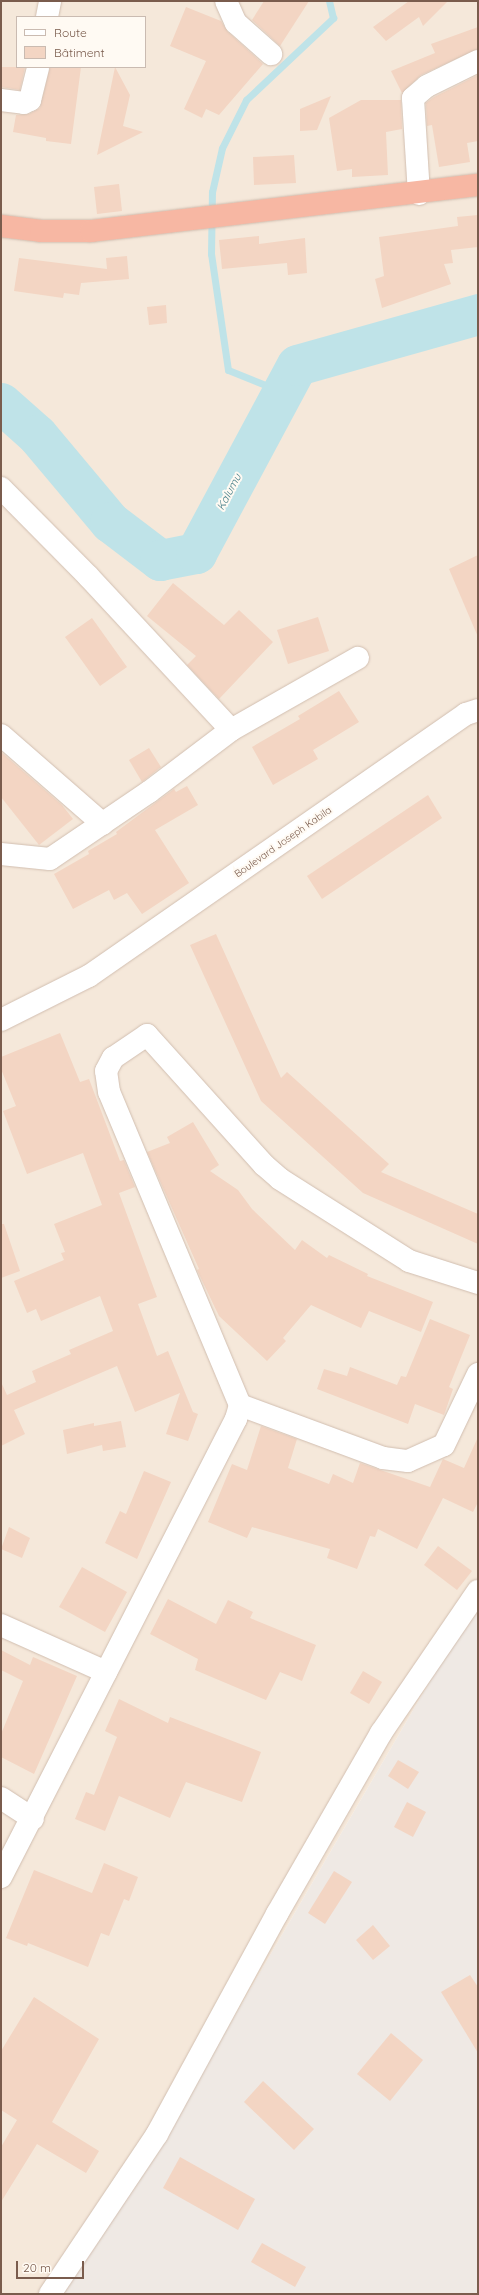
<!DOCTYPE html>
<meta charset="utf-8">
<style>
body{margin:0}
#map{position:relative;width:479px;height:2295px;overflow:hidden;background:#fdf6ec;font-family:Quicksand,sans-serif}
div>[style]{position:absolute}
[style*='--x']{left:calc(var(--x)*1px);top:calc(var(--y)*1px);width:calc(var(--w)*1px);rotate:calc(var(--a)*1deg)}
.residential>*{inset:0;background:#f5e8da}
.industrial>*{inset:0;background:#efe9e4}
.stream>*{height:7px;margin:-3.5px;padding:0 3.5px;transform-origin:3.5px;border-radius:3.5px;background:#bfe3e8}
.river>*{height:41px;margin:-20.5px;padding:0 20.5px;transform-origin:20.5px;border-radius:20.5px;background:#bfe3e8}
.building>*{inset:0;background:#f3d5c3}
.roads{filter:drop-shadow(0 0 1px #d1beb0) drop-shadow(0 0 1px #d1beb0)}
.street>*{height:22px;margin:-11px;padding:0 11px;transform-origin:11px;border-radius:11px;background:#fff}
.secondary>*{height:22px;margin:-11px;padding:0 11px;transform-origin:11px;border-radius:11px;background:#fff}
.highway>*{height:22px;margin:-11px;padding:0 11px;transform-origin:11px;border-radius:11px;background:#f7b7a3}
span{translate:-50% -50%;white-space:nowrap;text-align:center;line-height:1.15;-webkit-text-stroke:4px #fffaf3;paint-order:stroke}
.street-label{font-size:10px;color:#7a5c4d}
.water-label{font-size:11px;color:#437c86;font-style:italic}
.frame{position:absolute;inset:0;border:2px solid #7a5c4d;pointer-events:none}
.legend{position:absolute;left:16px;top:16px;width:130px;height:52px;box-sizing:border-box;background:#fffaf3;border:1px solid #cabbb1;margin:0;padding:5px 7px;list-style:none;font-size:12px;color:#7a5c4d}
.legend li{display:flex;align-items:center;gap:8px;height:20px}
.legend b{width:20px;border:1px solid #cabbb1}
.scale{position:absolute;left:16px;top:2261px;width:68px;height:18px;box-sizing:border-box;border:2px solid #7a5c4d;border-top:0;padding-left:5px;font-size:12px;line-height:14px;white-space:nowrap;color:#7a5c4d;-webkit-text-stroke:3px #fffaf3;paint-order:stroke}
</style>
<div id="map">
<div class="residential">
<div style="clip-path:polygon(evenodd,1px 1px,478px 1px,478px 1599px,189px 2094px,52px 2294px,1px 2294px,1px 1px,17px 17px,145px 17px,145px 67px,17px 67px,17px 17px)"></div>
</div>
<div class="industrial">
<div style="clip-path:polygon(478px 1599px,478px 2294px,52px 2294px,189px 2094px)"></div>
</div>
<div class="stream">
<div style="--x:283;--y:392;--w:59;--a:-158.2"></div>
<div style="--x:228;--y:370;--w:117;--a:-98.3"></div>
<div style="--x:211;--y:254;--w:62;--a:-89.1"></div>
<div style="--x:212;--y:192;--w:45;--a:-77.2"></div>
<div style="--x:222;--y:148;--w:54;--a:-63.4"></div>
<div style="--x:246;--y:100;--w:120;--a:-43.3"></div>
<div style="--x:333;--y:18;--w:17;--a:-103"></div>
</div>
<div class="river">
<div style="--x:1;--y:403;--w:48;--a:41.6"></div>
<div style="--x:37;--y:435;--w:114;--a:50"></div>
<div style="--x:110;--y:522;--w:63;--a:37.2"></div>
<div style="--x:160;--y:560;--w:37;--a:-11"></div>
<div style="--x:196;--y:553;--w:213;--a:-61.8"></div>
<div style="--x:297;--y:365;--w:188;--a:-15.7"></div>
</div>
<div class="building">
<div style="clip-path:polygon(264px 1px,309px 1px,280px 46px,252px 20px)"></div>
<div style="clip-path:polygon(409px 1px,448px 1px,423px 26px,419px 17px,386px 41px,373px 27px)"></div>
<div style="clip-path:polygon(186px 7px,221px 21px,228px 32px,263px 64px,219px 115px,206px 109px,202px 118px,184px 109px,206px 61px,170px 46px)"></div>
<div style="clip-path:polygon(478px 27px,478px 49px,421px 75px,402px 93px,391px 71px,435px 53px,431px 44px)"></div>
<div style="clip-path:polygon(1px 67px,25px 67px,20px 90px,1px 87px)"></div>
<div style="clip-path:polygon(50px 67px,81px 67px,71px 144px,46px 141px,46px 138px,13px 132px,16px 115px,29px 114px,40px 108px)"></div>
<div style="clip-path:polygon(115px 67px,130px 95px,123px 126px,143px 132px,97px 155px)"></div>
<div style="clip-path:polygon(478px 75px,478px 141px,467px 143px,470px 162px,439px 167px,432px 125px,427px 126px,426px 103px,434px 97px)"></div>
<div style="clip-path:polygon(331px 96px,317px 130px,300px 131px,300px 109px)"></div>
<div style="clip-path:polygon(361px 100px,401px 100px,402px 129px,386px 132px,388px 175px,352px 177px,352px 169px,337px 171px,329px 118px)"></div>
<div style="clip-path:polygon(294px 155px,296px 183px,254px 185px,253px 157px)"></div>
<div style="clip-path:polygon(119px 184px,122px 211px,97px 214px,94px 187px)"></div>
<div style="clip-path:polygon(478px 215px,478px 247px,451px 250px,453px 263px,444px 264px,451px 284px,382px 308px,375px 279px,384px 276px,379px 237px,458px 226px,457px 217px)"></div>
<div style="clip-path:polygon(259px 236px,259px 244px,305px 238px,307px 273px,288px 275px,287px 263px,222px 269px,219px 240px)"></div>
<div style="clip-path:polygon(127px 256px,129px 279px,81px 283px,79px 295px,64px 293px,63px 298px,14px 291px,19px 258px,107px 269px,106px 258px)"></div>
<div style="clip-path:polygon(166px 305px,167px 323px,149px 325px,147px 307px)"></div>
<div style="clip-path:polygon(478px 555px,478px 637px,449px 569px)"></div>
<div style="clip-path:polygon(173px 583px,224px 625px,239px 610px,273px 642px,219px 699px,187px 665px,196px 656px,147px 616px)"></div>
<div style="clip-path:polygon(318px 617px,329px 651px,288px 664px,277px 630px)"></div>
<div style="clip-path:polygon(92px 618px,127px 667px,100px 686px,65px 637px)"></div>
<div style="clip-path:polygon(339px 691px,359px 722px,313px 750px,318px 759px,273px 785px,252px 747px,300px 719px,298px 716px)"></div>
<div style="clip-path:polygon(149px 748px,161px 767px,142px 782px,129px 760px)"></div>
<div style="clip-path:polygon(1px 752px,62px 805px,73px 819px,39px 845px,1px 797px)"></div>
<div style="clip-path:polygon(187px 786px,198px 805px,155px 830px,189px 883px,142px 914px,127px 893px,114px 900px,109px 890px,73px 909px,54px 874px,89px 854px,88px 851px,117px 834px,116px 832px,174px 789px,176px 792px)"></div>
<div style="clip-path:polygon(428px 795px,442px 818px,322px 899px,307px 876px)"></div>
<div style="clip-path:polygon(216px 934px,281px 1078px,287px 1072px,389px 1164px,381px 1172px,478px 1214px,478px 1244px,363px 1193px,261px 1101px,190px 945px)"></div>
<div style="clip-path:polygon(60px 1033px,80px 1082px,89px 1079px,120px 1161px,124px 1160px,135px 1187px,119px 1193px,157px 1297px,138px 1304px,157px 1356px,168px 1351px,193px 1412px,198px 1414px,188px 1441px,166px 1434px,180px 1393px,135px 1412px,117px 1366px,14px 1410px,25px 1434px,1px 1446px,1px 1382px,7px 1395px,36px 1382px,32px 1371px,71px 1354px,69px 1350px,113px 1331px,100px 1296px,41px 1321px,36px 1309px,27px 1313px,14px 1281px,64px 1260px,61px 1253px,65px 1252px,54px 1224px,102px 1205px,83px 1153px,27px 1174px,3px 1111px,16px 1106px,1px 1069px,1px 1057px)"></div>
<div style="clip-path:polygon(193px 1122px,219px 1165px,210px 1171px,238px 1190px,252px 1209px,295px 1250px,302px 1240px,327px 1258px,329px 1255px,368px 1274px,367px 1276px,433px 1302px,421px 1332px,369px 1311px,361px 1328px,311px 1305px,283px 1338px,286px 1341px,267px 1361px,219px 1316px,197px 1270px,199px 1269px,147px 1152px,170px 1143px,167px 1137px)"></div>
<div style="clip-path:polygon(1px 1224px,4px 1224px,20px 1271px,1px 1278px)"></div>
<div style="clip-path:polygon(430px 1319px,470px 1335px,449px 1387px,453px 1389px,444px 1415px,415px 1404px,408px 1424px,317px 1389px,324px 1369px,347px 1376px,350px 1367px,397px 1385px,401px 1376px,406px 1377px)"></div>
<div style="clip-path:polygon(121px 1421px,126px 1447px,103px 1451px,102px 1445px,67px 1454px,63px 1430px,94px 1423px,94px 1426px)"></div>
<div style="clip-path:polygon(261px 1426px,297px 1439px,288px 1468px,329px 1484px,333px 1474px,353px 1483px,360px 1463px,430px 1487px,443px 1459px,464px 1468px,478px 1437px,478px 1502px,473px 1512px,443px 1498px,417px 1549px,378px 1529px,375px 1537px,370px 1536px,357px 1569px,327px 1558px,330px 1549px,252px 1527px,247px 1538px,208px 1522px,232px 1464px,247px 1470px)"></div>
<div style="clip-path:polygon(144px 1471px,171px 1482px,137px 1559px,105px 1543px,120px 1511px,126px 1514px)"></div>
<div style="clip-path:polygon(9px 1527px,30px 1538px,22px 1558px,1px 1549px)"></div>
<div style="clip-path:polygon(438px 1546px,472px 1571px,457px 1590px,424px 1565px)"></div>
<div style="clip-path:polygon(82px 1567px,127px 1592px,105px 1632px,59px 1607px)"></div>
<div style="clip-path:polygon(168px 1599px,216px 1624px,228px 1600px,253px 1612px,250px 1618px,316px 1645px,302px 1681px,280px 1672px,266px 1700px,195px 1670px,198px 1659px,150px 1634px)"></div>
<div style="clip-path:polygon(1px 1650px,30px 1665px,33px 1657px,77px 1676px,34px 1774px,1px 1757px,1px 1734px,23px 1681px,1px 1670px)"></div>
<div style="clip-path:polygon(363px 1671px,382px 1682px,369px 1704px,350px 1693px)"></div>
<div style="clip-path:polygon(119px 1699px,168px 1723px,170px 1717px,261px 1752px,242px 1802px,186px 1782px,170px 1818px,119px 1796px,105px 1831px,75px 1819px,86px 1792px,94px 1795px,117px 1737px,105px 1731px)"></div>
<div style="clip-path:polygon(398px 1760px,419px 1772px,408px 1789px,388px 1776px)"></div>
<div style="clip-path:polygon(407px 1802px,426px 1812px,413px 1837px,394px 1827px)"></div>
<div style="clip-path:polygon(104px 1863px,138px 1877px,129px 1901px,124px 1899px,109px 1936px,101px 1933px,88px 1967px,28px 1943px,27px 1946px,6px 1938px,34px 1870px,92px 1893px)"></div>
<div style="clip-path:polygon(334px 1871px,352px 1882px,325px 1924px,308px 1913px)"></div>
<div style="clip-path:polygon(373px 1925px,390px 1946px,373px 1960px,356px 1940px)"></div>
<div style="clip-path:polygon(470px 1975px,478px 1987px,478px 2053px,441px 1992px)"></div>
<div style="clip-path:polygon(34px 1997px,99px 2039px,52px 2122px,99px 2151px,86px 2173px,37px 2144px,1px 2202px,1px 2147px,17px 2120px,1px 2110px,1px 2051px)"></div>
<div style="clip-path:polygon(391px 2033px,423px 2060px,390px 2101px,357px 2074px)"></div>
<div style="clip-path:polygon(263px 2081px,314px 2129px,294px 2150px,244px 2102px)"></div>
<div style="clip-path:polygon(180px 2157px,255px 2199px,238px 2230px,163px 2188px)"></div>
<div style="clip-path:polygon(262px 2243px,306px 2267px,295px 2287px,251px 2262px)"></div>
</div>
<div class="roads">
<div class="street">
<div style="--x:226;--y:1;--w:24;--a:66"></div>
<div style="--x:236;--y:23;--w:47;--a:41.5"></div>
<div style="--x:47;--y:17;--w:16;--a:-79"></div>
<div style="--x:1;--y:100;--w:23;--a:7"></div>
<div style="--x:24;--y:103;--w:7;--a:-27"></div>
<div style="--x:30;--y:100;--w:34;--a:-76"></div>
<div style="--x:419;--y:194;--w:96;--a:-93.6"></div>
<div style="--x:413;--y:98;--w:18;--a:-41"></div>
<div style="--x:427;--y:86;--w:57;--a:-26.1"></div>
<div style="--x:1;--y:488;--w:124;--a:45.3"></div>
<div style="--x:88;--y:576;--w:210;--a:47.1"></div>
<div style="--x:231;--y:730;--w:146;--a:-29.6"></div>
<div style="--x:1;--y:735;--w:135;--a:41.1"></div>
<div style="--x:1;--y:854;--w:49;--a:5.8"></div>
<div style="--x:50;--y:859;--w:120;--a:-34.1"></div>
<div style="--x:149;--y:792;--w:103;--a:-37.1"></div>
<div style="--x:240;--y:1405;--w:153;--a:20.3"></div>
<div style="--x:383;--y:1458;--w:25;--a:7"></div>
<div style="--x:408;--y:1461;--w:39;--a:-24"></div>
<div style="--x:444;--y:1445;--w:79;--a:-64.4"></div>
<div style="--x:1;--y:1625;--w:115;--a:24.1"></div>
<div style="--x:1;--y:1798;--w:38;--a:33"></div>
<div style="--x:1;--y:1877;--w:515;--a:-62.84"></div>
<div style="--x:236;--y:1419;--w:15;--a:-74"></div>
<div style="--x:240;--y:1405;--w:339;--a:-112.7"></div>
<div style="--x:109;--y:1092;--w:21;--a:-98"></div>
<div style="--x:106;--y:1071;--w:15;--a:-62"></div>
<div style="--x:113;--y:1058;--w:41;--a:-34.1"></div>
<div style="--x:147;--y:1035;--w:175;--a:48"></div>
<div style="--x:264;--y:1165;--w:21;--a:41"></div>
<div style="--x:280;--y:1179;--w:153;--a:32.4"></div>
<div style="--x:409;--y:1261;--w:72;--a:17.7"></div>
</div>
<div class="secondary">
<div style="--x:1;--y:1020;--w:98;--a:-26.6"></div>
<div style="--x:89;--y:976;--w:459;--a:-34.8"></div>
<div style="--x:466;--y:714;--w:13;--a:-18"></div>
<div style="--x:50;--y:2294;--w:192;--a:-56.2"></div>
<div style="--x:157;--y:2134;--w:251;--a:-61.4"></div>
<div style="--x:277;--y:1914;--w:209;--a:-60.1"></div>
<div style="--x:381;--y:1733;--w:172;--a:-55.7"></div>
</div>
<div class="highway">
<div style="--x:1;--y:226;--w:40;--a:7.1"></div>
<div style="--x:41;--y:231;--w:50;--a:0"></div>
<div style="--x:91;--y:231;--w:390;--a:-6.8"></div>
</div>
</div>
<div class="street-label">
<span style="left:283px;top:842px;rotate:-35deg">Boulevard Joseph Kabila</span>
</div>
<div class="water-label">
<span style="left:229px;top:492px;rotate:-62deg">Kalumu</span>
</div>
<div class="frame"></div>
<ul class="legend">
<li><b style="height:5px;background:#fff"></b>Route</li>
<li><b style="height:11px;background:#f3d5c3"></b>Bâtiment</li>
</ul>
<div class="scale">20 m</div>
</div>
